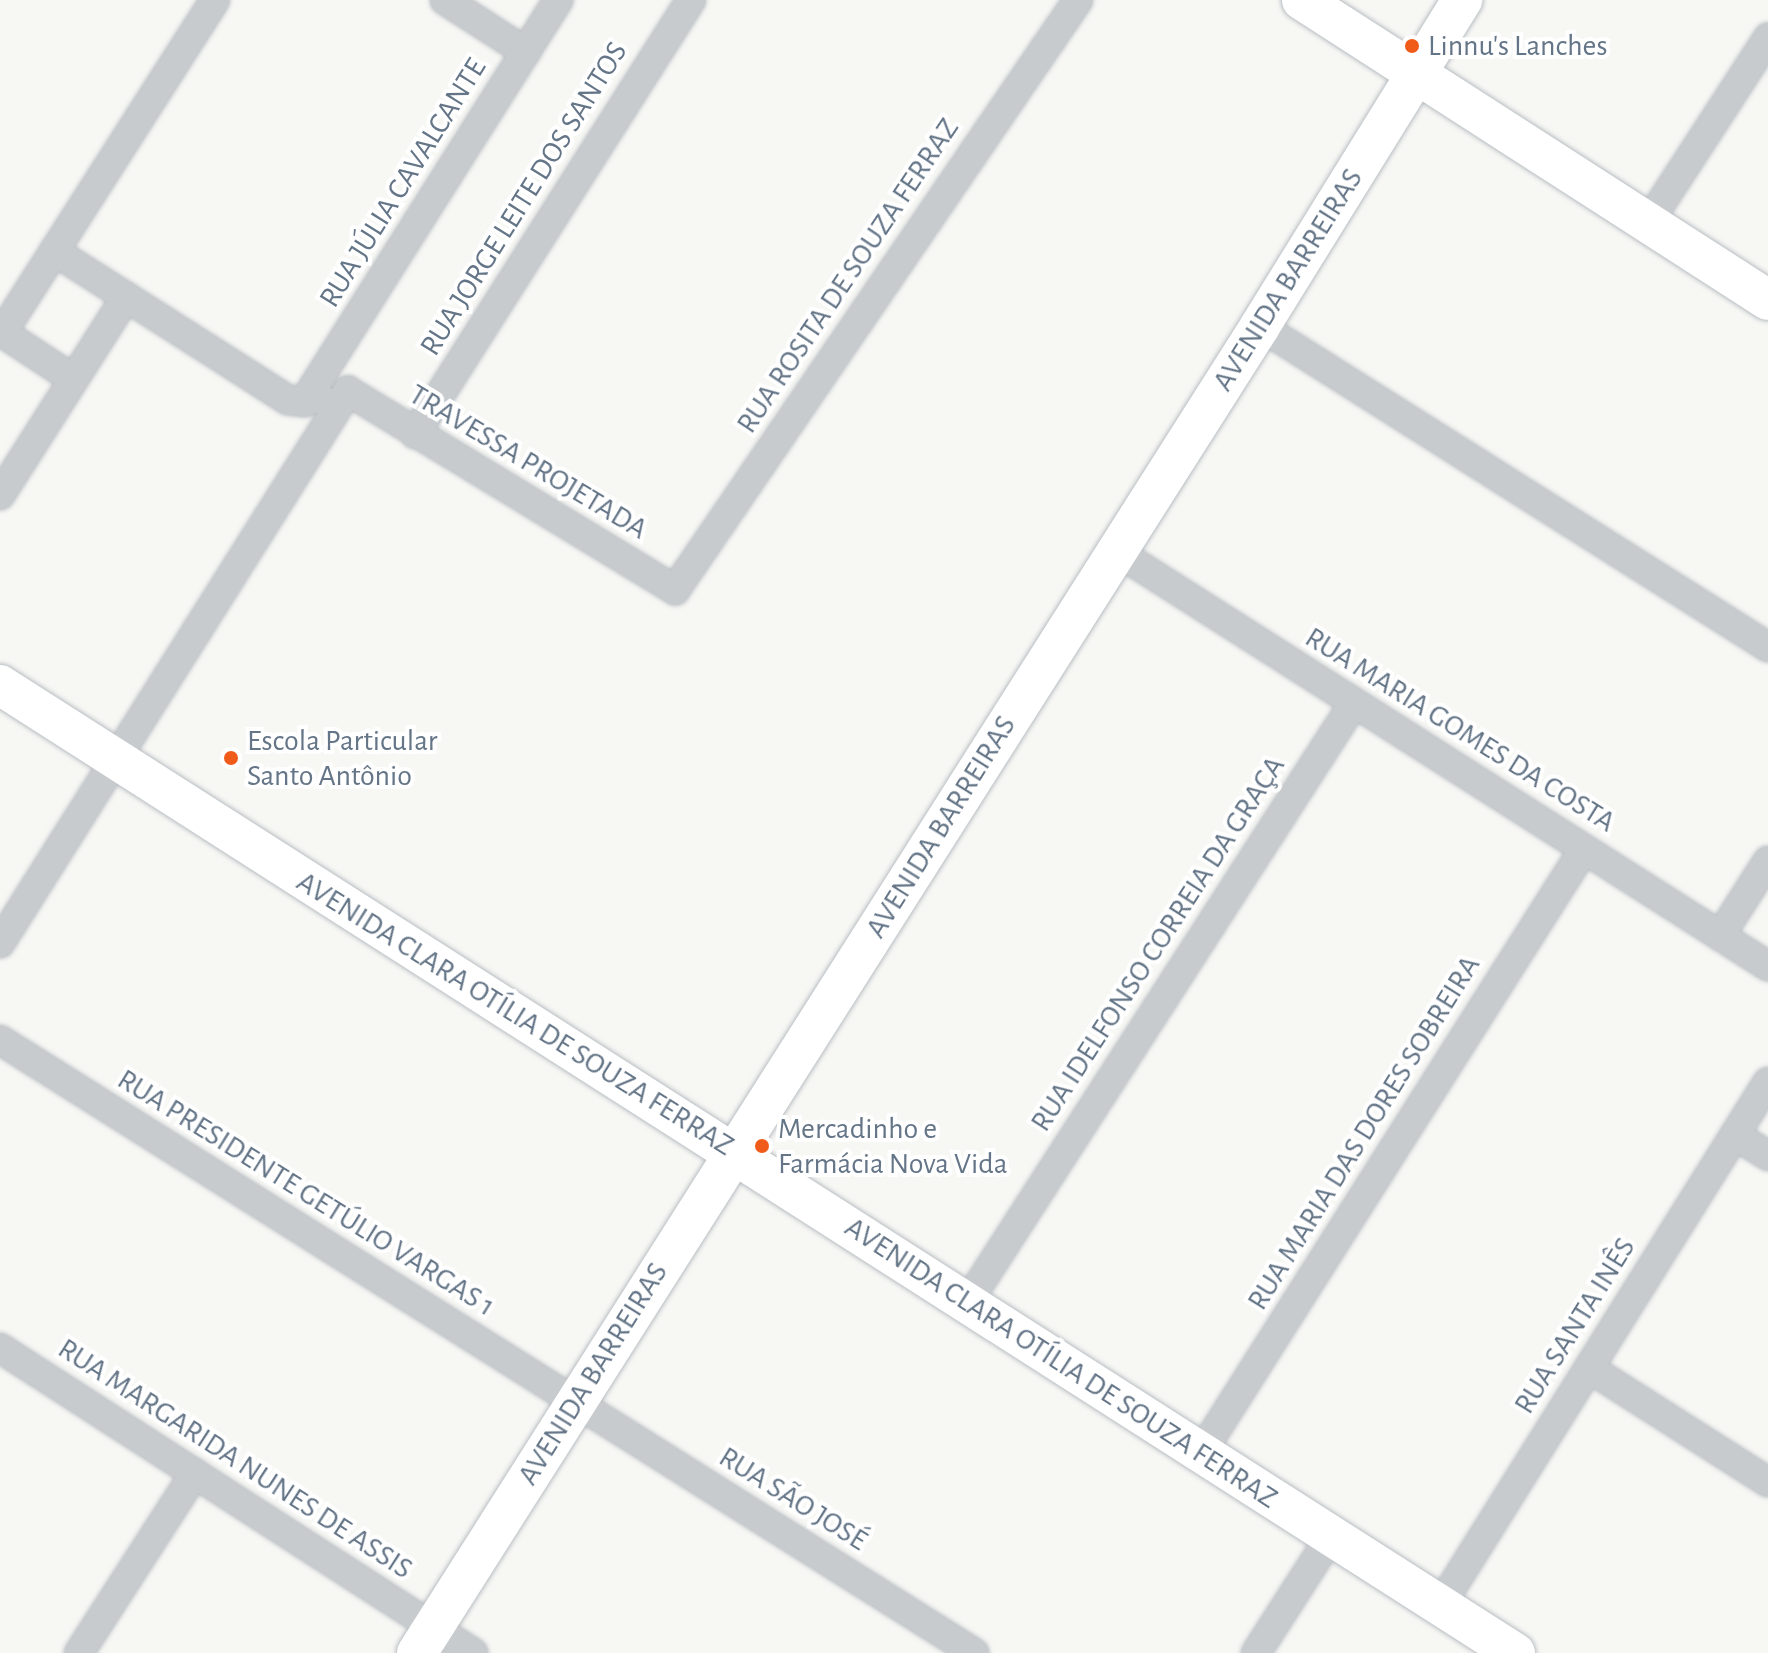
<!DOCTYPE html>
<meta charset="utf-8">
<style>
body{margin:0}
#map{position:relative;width:1768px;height:1653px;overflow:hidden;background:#f7f7f4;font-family:"Alegreya Sans",sans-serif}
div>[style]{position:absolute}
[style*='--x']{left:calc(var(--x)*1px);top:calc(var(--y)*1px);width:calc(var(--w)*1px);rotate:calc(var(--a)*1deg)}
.roads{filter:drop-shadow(0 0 2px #b9bec3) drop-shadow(0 0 2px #b9bec3)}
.street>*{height:28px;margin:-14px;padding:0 14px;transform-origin:14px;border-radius:14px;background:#c7cbce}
.secondary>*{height:40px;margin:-20px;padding:0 20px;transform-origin:20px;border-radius:20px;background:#fff}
.dots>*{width:22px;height:22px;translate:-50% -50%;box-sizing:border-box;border:4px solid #fff;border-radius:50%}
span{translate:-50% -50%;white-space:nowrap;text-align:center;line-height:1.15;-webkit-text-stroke:8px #fff;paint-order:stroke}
.poi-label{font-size:30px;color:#647587}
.left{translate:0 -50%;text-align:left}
.street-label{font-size:30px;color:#647587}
</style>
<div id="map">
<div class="roads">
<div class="street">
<div style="--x:445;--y:0;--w:96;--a:32.7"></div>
<div style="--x:1648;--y:223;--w:221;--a:-57"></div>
<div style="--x:54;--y:251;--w:277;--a:32.5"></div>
<div style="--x:288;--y:400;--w:16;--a:7"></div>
<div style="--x:304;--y:402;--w:17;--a:-17"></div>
<div style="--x:1260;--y:326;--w:601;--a:32.29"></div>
<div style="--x:0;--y:331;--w:87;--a:33.3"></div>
<div style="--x:2;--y:333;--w:395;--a:-57.4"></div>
<div style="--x:348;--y:391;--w:383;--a:31.3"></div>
<div style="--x:675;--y:590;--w:714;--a:-55.66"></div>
<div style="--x:304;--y:402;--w:476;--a:-57.7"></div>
<div style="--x:415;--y:434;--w:514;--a:-57.55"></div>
<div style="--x:0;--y:495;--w:235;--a:-57.5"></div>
<div style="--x:1116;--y:551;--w:773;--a:32.48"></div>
<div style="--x:1720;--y:936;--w:89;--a:-57.4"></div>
<div style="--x:0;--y:943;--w:653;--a:-57.77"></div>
<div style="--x:0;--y:1040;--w:1151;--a:32.18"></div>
<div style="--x:1735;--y:1135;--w:39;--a:32"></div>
<div style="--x:967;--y:1303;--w:714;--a:-57.18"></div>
<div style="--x:0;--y:1348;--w:563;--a:32.81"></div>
<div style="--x:1589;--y:1368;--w:212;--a:32.5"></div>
<div style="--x:1201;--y:1453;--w:715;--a:-57.62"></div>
<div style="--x:1440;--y:1606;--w:618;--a:-57.96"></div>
<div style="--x:79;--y:1653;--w:214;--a:-57.2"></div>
<div style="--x:1256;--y:1653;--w:139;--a:-57.3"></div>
</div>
<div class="secondary">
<div style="--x:1302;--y:0;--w:554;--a:32.77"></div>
<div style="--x:0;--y:685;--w:1798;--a:32.58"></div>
<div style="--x:417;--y:1653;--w:1572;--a:-57.57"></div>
<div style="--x:1260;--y:326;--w:384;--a:-58.2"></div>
</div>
</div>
<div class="dots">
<div style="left:1412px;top:46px;background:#f15b1a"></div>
<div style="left:231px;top:758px;background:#f15b1a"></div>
<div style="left:762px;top:1146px;background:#f15b1a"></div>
</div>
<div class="poi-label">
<span class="left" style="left:1428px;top:46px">Linnu's Lanches</span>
<span class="left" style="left:247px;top:758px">Escola Particular<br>Santo Antônio</span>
<span class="left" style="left:778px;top:1146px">Mercadinho e<br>Farmácia Nova Vida</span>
</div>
<div class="street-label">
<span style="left:403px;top:183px;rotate:-58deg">RUA JÚLIA CAVALCANTE</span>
<span style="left:524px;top:199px;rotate:-58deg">RUA JORGE LEITE DOS SANTOS</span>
<span style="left:848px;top:276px;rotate:-56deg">RUA ROSITA DE SOUZA FERRAZ</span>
<span style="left:1288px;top:280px;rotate:-58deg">AVENIDA BARREIRAS</span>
<span style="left:528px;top:462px;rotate:31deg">TRAVESSA PROJETADA</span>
<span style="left:1460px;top:730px;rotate:32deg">RUA MARIA GOMES DA COSTA</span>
<span style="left:941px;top:827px;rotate:-58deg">AVENIDA BARREIRAS</span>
<span style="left:1158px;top:944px;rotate:-57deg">RUA IDELFONSO CORREIA DA GRAÇA</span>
<span style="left:515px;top:1014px;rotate:32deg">AVENIDA CLARA OTÍLIA DE SOUZA FERRAZ</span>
<span style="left:1364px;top:1133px;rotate:-58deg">RUA MARIA DAS DORES SOBREIRA</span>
<span style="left:306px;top:1193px;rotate:32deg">RUA PRESIDENTE GETÚLIO VARGAS 1</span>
<span style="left:1575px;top:1326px;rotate:-58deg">RUA SANTA INÊS</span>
<span style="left:1061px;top:1363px;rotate:33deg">AVENIDA CLARA OTÍLIA DE SOUZA FERRAZ</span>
<span style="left:593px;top:1374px;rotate:-58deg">AVENIDA BARREIRAS</span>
<span style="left:235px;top:1459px;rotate:33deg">RUA MARGARIDA NUNES DE ASSIS</span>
<span style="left:793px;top:1499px;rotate:32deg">RUA SÃO JOSÉ</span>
</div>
</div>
